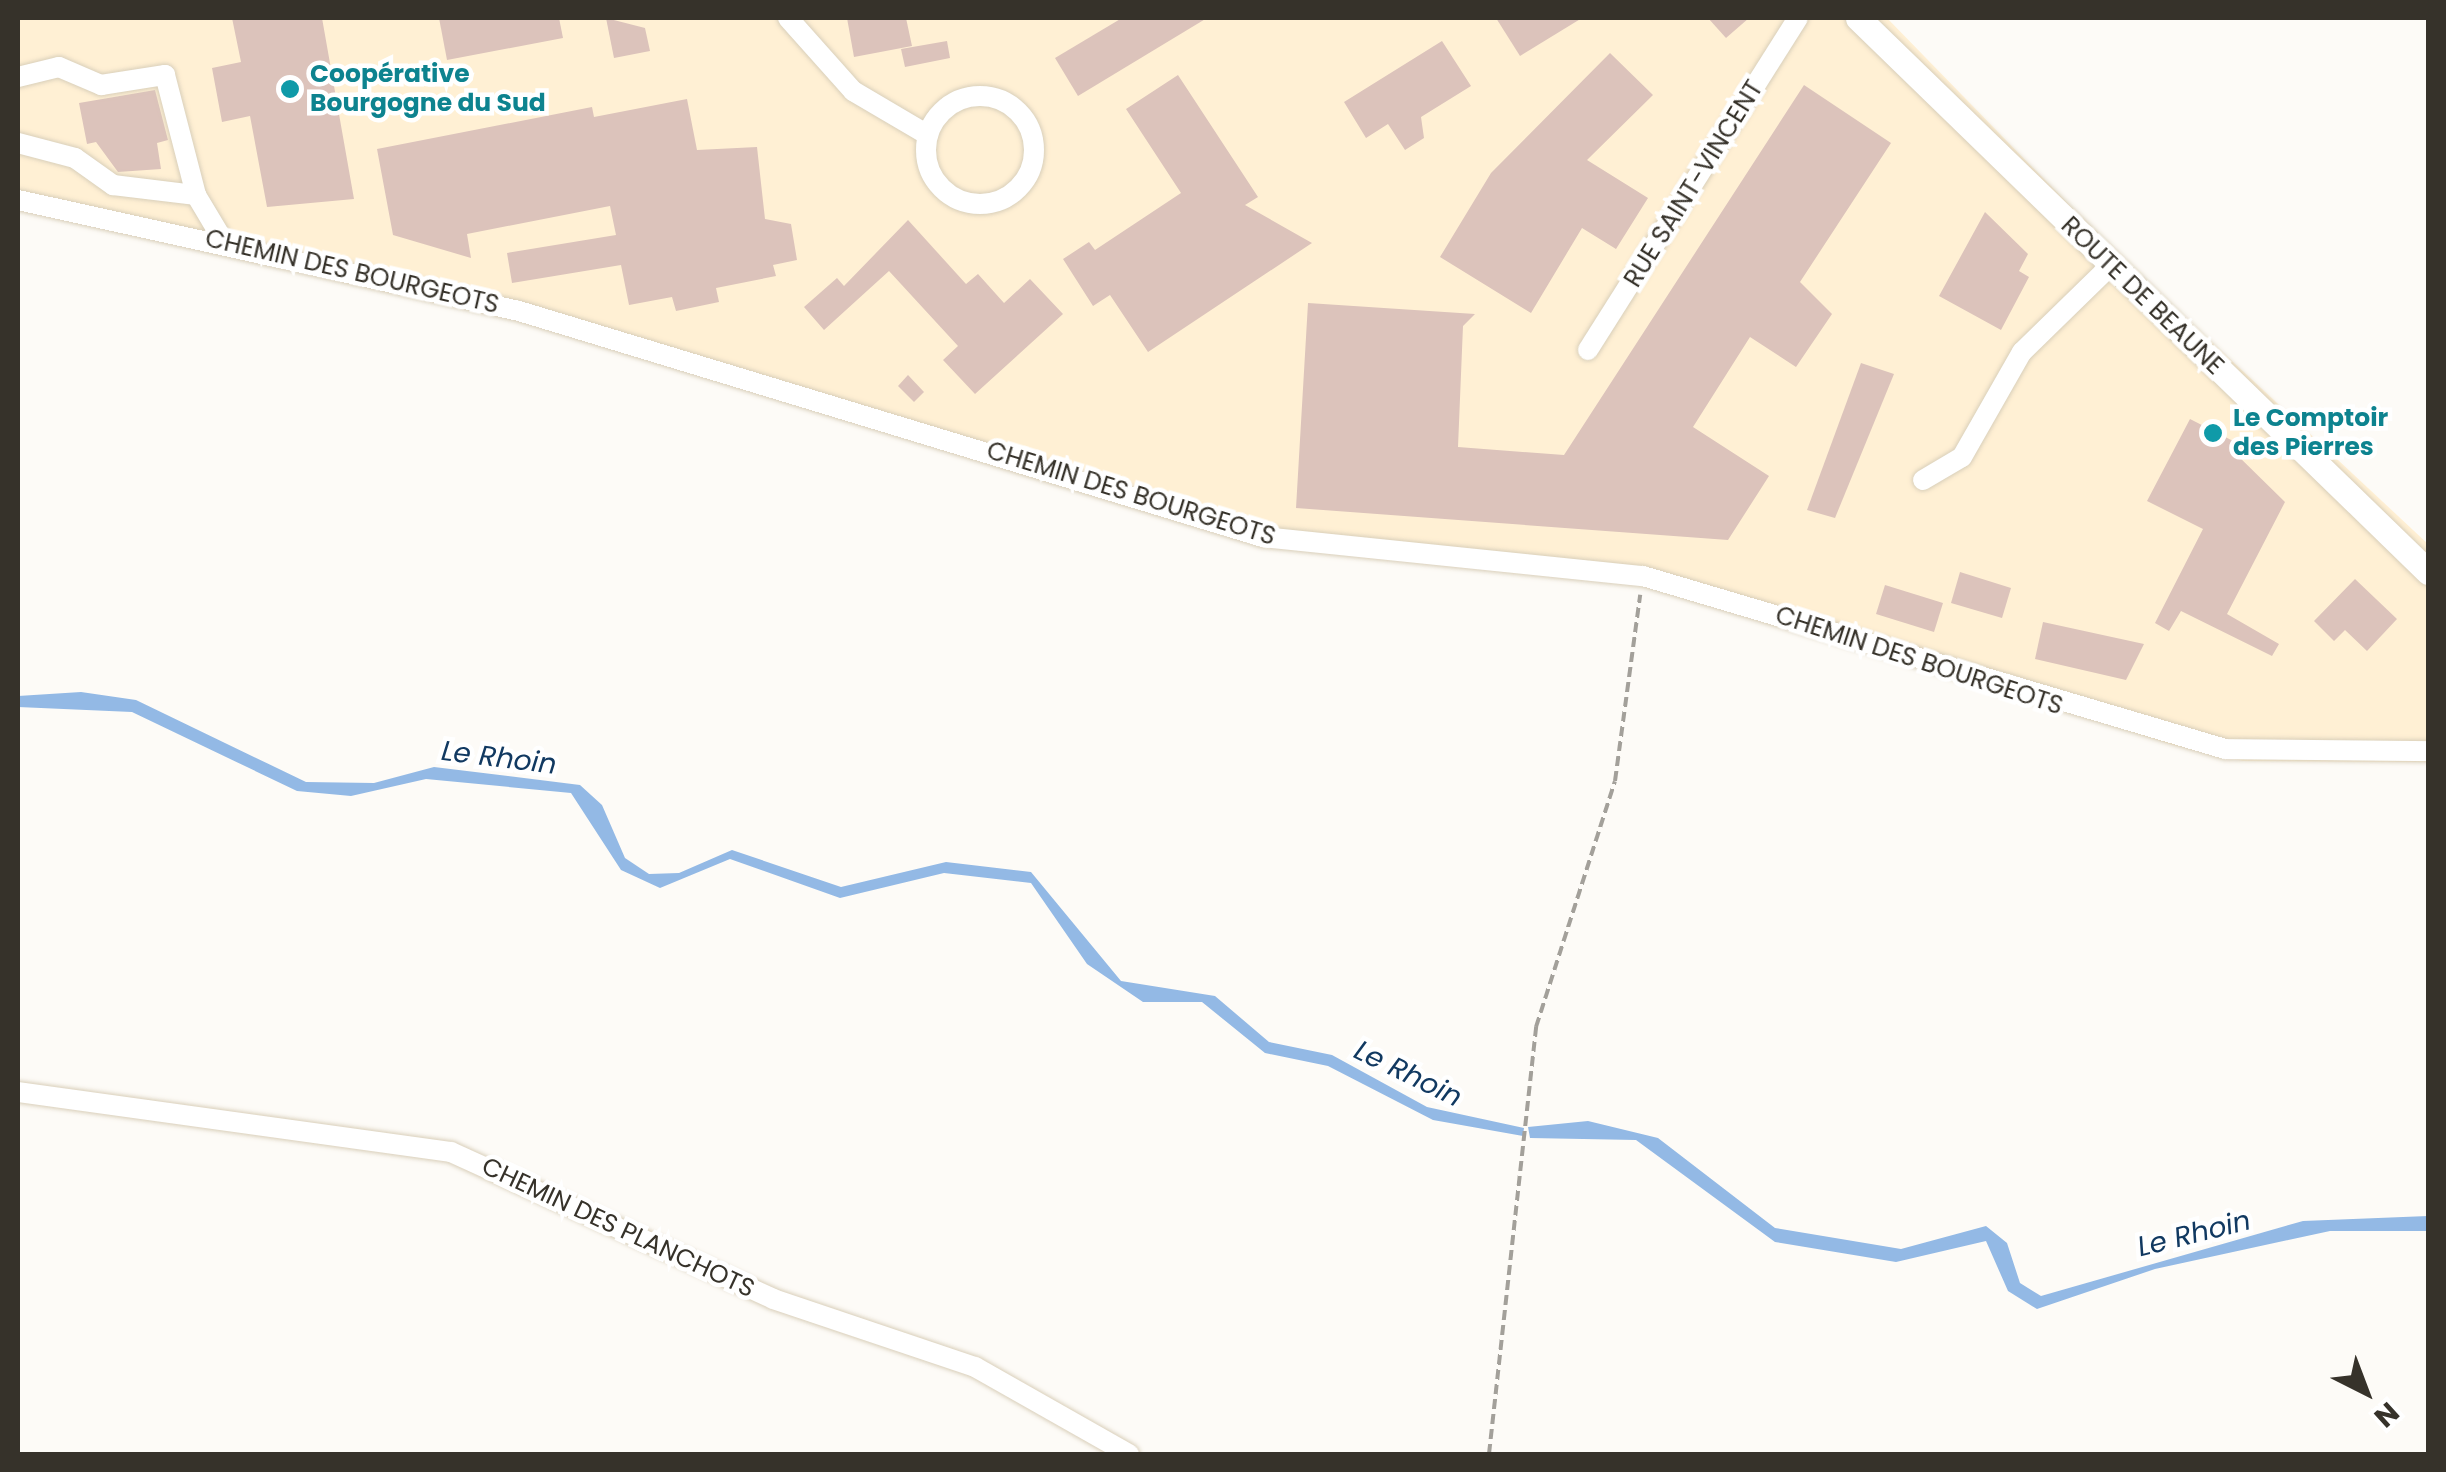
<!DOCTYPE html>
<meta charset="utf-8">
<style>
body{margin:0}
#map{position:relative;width:2446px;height:1472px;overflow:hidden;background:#fdfbf7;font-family:Poppins,sans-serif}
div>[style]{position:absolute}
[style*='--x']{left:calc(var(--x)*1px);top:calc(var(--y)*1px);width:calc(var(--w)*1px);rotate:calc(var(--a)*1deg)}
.built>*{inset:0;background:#fff0d4}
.water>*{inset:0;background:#93b9e5}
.building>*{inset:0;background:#dcc3bb}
.path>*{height:4px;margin-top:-2px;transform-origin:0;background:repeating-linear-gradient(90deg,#a3a09a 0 10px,transparent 0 15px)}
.roads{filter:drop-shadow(0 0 2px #d9cfba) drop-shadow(0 0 2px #d9cfba)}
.minor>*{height:20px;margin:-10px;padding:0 10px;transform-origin:10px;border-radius:10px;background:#fff}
.minor>.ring{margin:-10px;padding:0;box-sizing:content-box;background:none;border:20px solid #fff;border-radius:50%}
.major>*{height:25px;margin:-12.5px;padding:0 12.5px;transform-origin:12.5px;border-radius:12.5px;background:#fff}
.dots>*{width:28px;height:28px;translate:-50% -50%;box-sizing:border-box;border:5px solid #fff;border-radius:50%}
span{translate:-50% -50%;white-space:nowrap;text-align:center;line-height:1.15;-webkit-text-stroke:9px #fff;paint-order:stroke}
.culture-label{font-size:25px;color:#0d838f;font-weight:700}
.left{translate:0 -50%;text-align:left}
.street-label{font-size:25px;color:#36322a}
.water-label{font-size:28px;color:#113961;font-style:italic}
.frame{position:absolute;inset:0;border:20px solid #36322a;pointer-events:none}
.north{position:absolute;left:2316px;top:1342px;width:100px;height:100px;-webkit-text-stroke:8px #fff;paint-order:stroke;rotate:138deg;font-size:28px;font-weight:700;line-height:40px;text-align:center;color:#36322a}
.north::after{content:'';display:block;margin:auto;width:35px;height:45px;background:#36322a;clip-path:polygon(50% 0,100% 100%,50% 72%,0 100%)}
</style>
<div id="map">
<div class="built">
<div style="clip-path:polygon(18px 18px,1887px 18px,2112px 249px,2428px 544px,2428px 762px,2243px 761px,2173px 745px,1663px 582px,1283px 548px,442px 298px,18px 205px)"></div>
</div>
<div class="water">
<div style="clip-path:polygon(81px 692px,136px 700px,306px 782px,374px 783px,434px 767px,580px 785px,602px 805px,625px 858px,649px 874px,679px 873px,732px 850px,841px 887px,946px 862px,1031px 872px,1121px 981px,1215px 996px,1269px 1042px,1332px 1055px,1427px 1107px,1524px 1128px,1523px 1136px,1433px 1120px,1328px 1066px,1265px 1053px,1202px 1002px,1143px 1002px,1087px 964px,1031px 883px,944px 873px,840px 898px,730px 859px,660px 888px,621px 870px,571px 793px,426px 779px,351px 796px,297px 791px,132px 712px,18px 707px,18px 696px)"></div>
<div style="clip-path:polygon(1588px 1121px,1658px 1138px,1775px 1228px,1901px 1249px,1986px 1226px,2007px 1243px,2020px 1283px,2041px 1296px,2303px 1221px,2428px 1216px,2428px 1231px,2330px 1231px,2155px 1269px,2037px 1309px,2008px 1291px,1986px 1241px,1896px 1262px,1775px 1242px,1636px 1140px,1530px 1138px,1528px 1127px)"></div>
</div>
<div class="building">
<div style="clip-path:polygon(232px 18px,322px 18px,354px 199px,267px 207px,250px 116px,222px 122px,212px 68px,241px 62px)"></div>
<div style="clip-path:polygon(439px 18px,559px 18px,563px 38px,447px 60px)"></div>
<div style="clip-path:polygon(606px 18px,645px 28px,650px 51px,614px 58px)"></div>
<div style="clip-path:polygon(847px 18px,906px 18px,912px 46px,854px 57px)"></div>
<div style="clip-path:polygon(1122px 18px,1207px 18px,1078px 96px,1055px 58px)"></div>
<div style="clip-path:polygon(1496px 18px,1582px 18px,1520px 56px)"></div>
<div style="clip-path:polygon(1708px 18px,1749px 18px,1726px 38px)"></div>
<div style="clip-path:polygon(947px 41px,950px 58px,905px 67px,901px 49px)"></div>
<div style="clip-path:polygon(1442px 41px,1471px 86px,1421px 117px,1424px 138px,1405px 150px,1388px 124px,1366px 138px,1344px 102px)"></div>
<div style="clip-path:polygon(1610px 53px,1653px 95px,1587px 160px,1648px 198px,1616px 249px,1582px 228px,1531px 313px,1440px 257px,1491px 173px)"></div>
<div style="clip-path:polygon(1178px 75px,1258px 197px,1245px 205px,1312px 243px,1148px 352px,1110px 295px,1093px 306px,1063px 259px,1089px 242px,1095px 250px,1181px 193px,1126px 109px)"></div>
<div style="clip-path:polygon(1804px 85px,1891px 143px,1800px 282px,1832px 314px,1796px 367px,1750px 337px,1693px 427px,1769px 476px,1728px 540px,1296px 508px,1308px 303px,1475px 314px,1463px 326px,1458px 447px,1564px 455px)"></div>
<div style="clip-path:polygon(155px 90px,168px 140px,157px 143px,161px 169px,118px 172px,96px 142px,87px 144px,79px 103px)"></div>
<div style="clip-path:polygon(687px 99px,697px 150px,757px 147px,765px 219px,791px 224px,797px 260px,773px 265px,776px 276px,716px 288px,719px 302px,676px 311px,672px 297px,629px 305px,621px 265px,512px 283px,507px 253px,616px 235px,610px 206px,467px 234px,471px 258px,393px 235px,377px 149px,592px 107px,594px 117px)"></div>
<div style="clip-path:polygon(1985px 212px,2028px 254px,2019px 271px,2029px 277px,2001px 330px,1939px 296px)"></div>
<div style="clip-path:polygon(908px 220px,966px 284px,978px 274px,1004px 303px,1030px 279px,1063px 314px,975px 394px,943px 360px,958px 346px,889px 271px,824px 330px,804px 307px,837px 278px,844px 286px)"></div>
<div style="clip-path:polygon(1861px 363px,1894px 374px,1835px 518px,1807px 510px)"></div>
<div style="clip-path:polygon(908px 375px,924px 392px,914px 402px,898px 386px)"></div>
<div style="clip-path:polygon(2190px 419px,2237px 443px,2233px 451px,2285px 502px,2227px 614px,2279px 644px,2272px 656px,2181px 611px,2169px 631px,2155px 623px,2203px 529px,2147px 501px)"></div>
<div style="clip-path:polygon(1960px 572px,2011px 588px,2002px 618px,1951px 603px)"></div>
<div style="clip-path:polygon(2355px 579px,2397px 619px,2367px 651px,2345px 630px,2334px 641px,2314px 621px)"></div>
<div style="clip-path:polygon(1885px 585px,1943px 603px,1934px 632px,1876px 614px)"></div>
<div style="clip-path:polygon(2043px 622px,2144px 644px,2126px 680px,2035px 659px)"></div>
</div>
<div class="path">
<div style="--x:1489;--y:1454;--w:430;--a:-83.7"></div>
<div style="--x:1536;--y:1027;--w:258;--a:-72.2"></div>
<div style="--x:1615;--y:781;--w:188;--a:-82.3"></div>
</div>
<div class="roads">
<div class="minor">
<div style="--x:788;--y:18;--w:98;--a:48.3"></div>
<div style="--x:853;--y:91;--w:87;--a:30.4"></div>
<div style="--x:18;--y:77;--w:42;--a:-13.7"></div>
<div style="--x:59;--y:67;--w:46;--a:23.2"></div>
<div style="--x:101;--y:85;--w:65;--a:-8.9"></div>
<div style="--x:165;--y:75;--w:124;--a:75.5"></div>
<div class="ring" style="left:926px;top:96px;width:88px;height:88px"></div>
<div style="--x:18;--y:143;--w:59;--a:14.7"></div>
<div style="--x:75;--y:158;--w:47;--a:35.4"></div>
<div style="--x:113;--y:185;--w:84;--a:6.9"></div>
<div style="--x:196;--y:195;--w:55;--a:59.2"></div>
<div style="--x:18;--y:200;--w:513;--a:12.49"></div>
<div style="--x:519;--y:311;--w:778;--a:16.9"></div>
<div style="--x:1263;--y:537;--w:382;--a:5.9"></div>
<div style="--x:1643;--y:576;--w:607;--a:16.55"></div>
<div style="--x:2225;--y:749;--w:203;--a:0.6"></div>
<div style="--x:1588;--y:350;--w:393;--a:-57.7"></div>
<div style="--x:1923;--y:480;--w:45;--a:-30.5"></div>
<div style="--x:1962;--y:457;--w:121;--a:-60.3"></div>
<div style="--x:2022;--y:352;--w:123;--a:-44.3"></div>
<div style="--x:18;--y:1092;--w:437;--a:7.9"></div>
<div style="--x:451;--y:1152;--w:354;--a:24.5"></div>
<div style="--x:773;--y:1299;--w:213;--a:18.6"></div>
<div style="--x:975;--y:1367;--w:177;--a:29.5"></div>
</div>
<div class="major">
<div style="--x:1858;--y:18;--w:795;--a:44.18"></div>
</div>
</div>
<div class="dots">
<div style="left:290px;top:89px;background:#0f9aa8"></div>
<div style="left:2213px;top:433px;background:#0f9aa8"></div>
</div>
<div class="culture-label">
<span class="left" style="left:310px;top:89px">Coopérative<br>Bourgogne du Sud</span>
<span class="left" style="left:2233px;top:433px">Le Comptoir<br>des Pierres</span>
</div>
<div class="street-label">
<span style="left:1694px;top:184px;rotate:-58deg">RUE SAINT-VINCENT</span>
<span style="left:352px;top:272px;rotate:13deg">CHEMIN DES BOURGEOTS</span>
<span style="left:2142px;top:296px;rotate:44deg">ROUTE DE BEAUNE</span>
<span style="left:1131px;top:494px;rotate:17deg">CHEMIN DES BOURGEOTS</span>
<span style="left:1919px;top:661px;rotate:18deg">CHEMIN DES BOURGEOTS</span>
<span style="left:618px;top:1228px;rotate:25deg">CHEMIN DES PLANCHOTS</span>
</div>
<div class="water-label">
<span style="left:499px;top:758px;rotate:7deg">Le Rhoin</span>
<span style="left:1408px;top:1074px;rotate:26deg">Le Rhoin</span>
<span style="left:2194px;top:1234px;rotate:-14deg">Le Rhoin</span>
</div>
<div class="frame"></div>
<div class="north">N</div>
</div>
